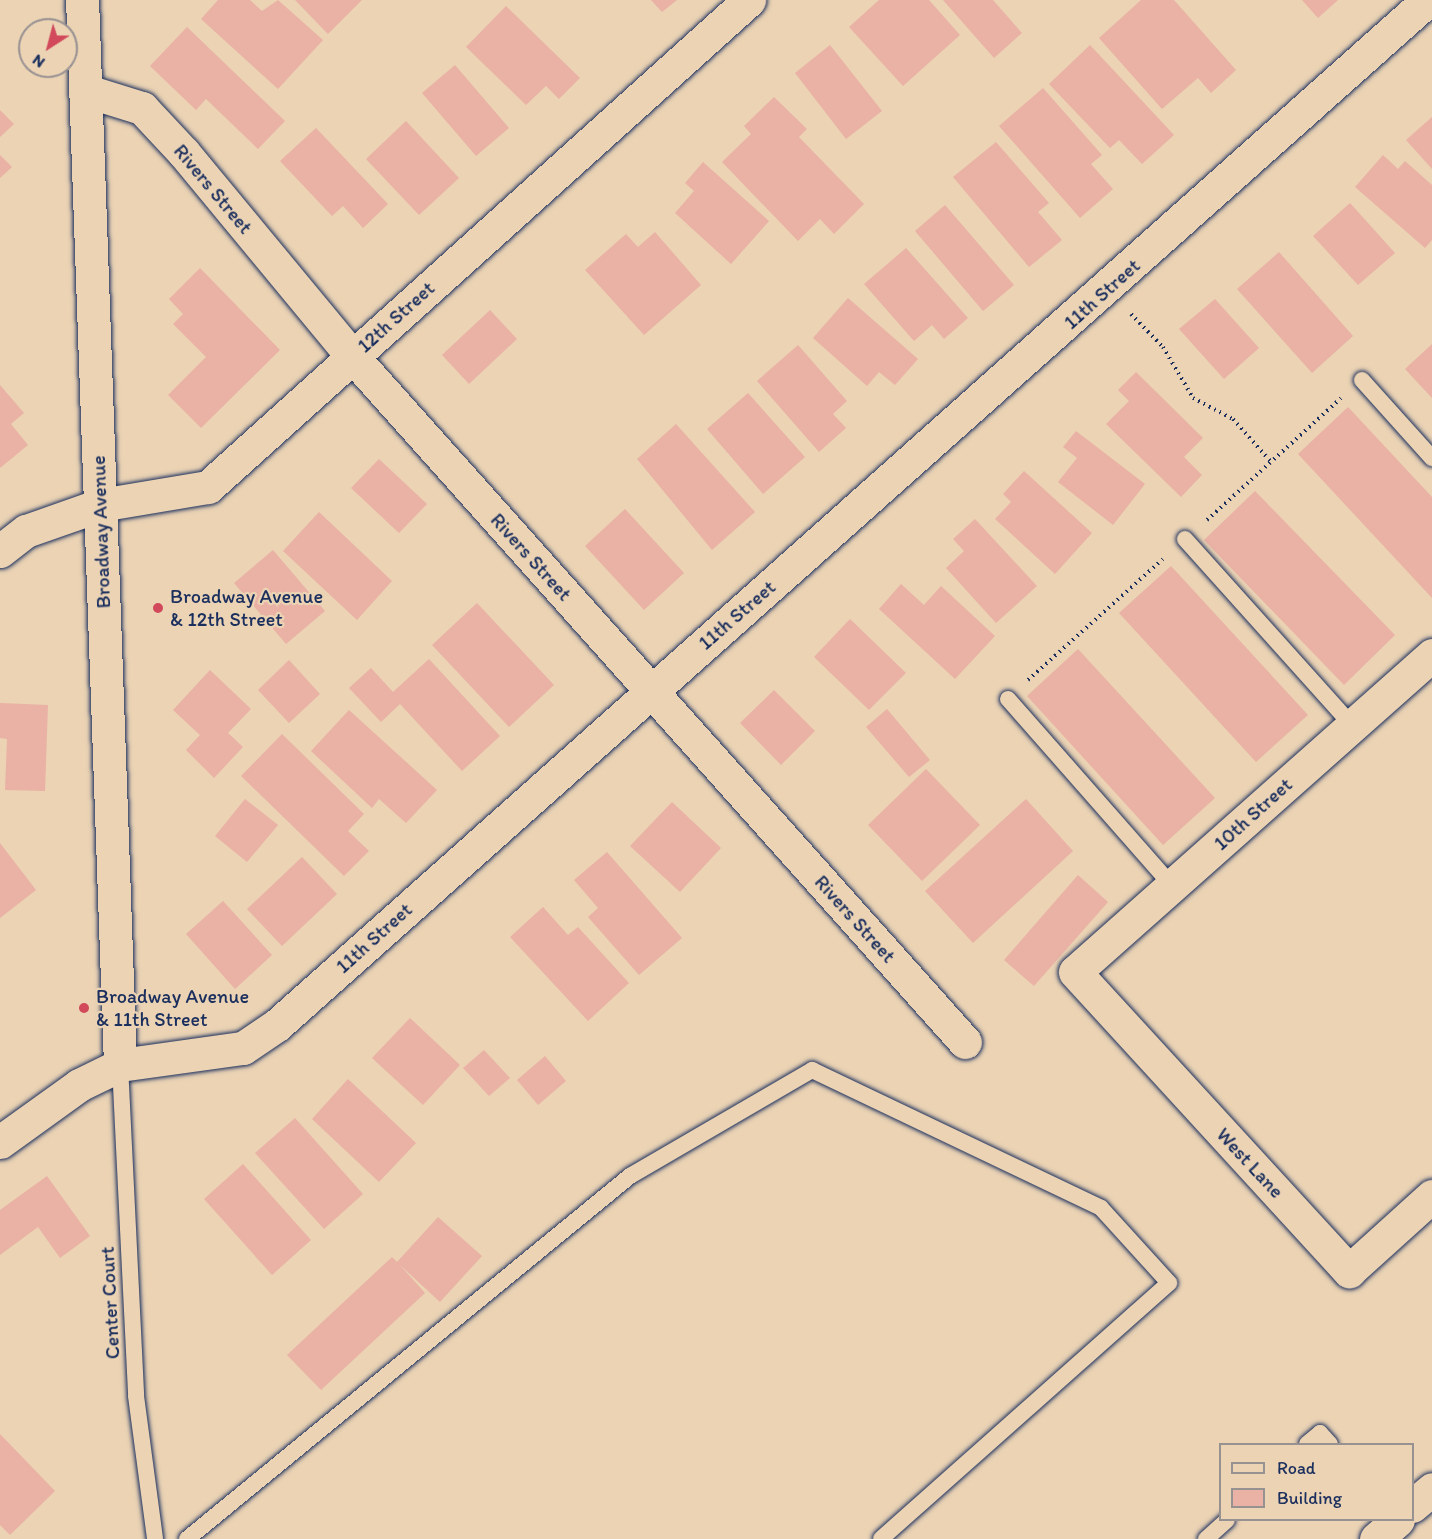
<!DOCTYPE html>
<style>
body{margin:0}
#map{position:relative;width:1432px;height:1539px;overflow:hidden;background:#ebd3b4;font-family:Itim,sans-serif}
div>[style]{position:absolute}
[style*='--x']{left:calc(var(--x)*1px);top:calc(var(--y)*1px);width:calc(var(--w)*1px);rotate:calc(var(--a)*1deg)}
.building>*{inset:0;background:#eab1a5}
.path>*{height:4px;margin-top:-2px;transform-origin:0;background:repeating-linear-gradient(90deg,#1b2f5e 0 1.5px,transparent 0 6px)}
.roads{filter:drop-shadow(0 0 2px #1b2f5e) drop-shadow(0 0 2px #1b2f5e)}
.service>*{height:16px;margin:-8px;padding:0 8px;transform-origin:8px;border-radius:8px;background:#ebd3b4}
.minor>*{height:33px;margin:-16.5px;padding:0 16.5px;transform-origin:16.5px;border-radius:16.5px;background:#ebd3b4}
.tertiary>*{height:33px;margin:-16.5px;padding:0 16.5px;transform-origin:16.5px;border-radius:16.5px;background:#ebd3b4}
.dots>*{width:16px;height:16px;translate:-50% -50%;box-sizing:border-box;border:3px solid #ebd3b4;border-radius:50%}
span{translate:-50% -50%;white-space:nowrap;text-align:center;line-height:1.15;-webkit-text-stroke:4.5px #ebd3b4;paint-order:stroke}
.street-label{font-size:20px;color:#1b2f5e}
.poi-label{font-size:20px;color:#1b2f5e}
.left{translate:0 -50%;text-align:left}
.legend{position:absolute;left:1219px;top:1443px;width:195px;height:78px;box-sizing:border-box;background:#ebd3b4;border:2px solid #989192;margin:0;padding:8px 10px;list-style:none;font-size:18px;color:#1b2f5e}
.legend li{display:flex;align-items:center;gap:12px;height:30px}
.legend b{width:30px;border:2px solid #989192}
.north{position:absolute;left:18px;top:18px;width:60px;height:60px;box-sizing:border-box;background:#ebd3b4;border:2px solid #989192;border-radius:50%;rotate:216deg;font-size:16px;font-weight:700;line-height:24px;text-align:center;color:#1b2f5e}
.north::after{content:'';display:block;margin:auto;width:21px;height:27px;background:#d1495b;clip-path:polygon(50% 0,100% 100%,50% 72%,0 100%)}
</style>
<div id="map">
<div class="building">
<div style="clip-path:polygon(218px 0,250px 0,262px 11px,278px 0,323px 40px,278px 89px,201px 19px)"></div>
<div style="clip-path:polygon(295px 0,362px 0,328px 34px)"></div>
<div style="clip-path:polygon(651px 0,677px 0,662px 12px)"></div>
<div style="clip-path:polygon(879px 0,929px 0,960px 35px,903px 86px,849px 27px)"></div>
<div style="clip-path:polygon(943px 0,993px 0,1022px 33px,994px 58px)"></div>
<div style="clip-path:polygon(1141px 0,1174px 0,1236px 70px,1211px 93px,1198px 78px,1162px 109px,1099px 38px)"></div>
<div style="clip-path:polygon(1302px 0,1338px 0,1318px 18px)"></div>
<div style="clip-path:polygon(506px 6px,580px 78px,559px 99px,546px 86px,526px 105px,466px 47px)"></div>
<div style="clip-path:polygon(187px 27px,285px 121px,258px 149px,206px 99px,196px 110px,150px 66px)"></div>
<div style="clip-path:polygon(830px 45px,882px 111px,846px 139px,795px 73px)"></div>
<div style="clip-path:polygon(1090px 45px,1174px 135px,1142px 164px,1119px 140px,1110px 148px,1049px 84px)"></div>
<div style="clip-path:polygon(455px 65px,509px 128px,476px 156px,422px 93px)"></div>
<div style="clip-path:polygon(1043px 88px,1102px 155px,1091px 164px,1113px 189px,1080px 218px,999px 126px)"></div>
<div style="clip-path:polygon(774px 97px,807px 129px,799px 137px,864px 204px,834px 234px,820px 219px,798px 241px,722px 162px,751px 134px,744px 126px)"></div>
<div style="clip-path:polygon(0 110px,14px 124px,0 137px)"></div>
<div style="clip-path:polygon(1432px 117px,1432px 169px,1406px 140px)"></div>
<div style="clip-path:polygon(406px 121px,459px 178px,419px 215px,366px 159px)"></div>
<div style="clip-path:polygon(316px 128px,388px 204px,363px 228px,343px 206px,332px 216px,280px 161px)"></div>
<div style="clip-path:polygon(996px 142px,1049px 203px,1038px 212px,1062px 240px,1029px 267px,953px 177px)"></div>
<div style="clip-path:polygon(0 155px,12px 167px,0 178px)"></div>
<div style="clip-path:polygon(1383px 155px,1398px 169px,1405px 161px,1432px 185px,1432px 240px,1425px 248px,1355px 187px)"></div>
<div style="clip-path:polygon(703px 162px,769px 221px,731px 264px,675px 213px,694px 191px,685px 183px)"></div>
<div style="clip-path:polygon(1350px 203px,1395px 253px,1358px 285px,1313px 236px)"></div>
<div style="clip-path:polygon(945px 205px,1014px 285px,983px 311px,915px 231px)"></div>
<div style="clip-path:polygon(655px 232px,701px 285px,644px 335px,585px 270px,626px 234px,638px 247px)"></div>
<div style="clip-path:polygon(906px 248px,968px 318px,944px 339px,932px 325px,914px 341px,864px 284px)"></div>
<div style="clip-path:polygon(1279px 252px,1353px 336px,1312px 373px,1237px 289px)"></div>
<div style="clip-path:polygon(200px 268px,280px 350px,201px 428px,168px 395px,206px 357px,173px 324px,183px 314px,169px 299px)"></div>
<div style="clip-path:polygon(848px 298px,918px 359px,895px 385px,879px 372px,867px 386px,813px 338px)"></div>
<div style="clip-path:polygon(1215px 299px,1259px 348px,1224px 379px,1179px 329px)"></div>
<div style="clip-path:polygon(490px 310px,517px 339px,469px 384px,442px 355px)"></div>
<div style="clip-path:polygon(1432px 344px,1432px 398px,1405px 369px)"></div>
<div style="clip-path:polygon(798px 345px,847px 401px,833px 414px,846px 428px,819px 452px,757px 381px)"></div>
<div style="clip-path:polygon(1136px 372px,1203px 438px,1184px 457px,1202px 475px,1181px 497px,1106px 424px,1129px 401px,1118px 390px)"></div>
<div style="clip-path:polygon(0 385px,24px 413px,11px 424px,28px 445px,0 468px)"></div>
<div style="clip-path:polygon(748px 393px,805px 457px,763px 494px,707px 429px)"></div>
<div style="clip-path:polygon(1348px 407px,1432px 497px,1432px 598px,1298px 454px)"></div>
<div style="clip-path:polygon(676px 424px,755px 512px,712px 550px,637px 459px)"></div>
<div style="clip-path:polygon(1076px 431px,1145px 484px,1113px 525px,1058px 482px,1077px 458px,1063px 447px)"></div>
<div style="clip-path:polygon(379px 459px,427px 504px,399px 533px,351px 488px)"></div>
<div style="clip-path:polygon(1024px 471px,1092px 533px,1055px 574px,995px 519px,1011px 502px,1003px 494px)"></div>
<div style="clip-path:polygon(1255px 491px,1395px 635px,1344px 685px,1204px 540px)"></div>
<div style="clip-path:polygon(625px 509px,684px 573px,644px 610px,585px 546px)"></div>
<div style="clip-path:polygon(319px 512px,392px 581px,357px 620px,283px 551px)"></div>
<div style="clip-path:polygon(975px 519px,1037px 586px,996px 623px,946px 568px,964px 551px,953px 539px)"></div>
<div style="clip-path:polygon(273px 550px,325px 611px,286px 644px,234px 583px)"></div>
<div style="clip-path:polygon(1171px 566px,1308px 715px,1256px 762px,1119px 613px)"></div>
<div style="clip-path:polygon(901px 584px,924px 605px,941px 586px,995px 636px,955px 679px,879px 609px)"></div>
<div style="clip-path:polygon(477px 603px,554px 685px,509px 727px,432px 645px)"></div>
<div style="clip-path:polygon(850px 619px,906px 673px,869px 710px,814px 657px)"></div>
<div style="clip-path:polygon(1078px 649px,1215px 798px,1163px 845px,1027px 696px)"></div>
<div style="clip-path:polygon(429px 659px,500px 736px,462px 771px,400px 704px,381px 722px,349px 688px,371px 668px,393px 692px)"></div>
<div style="clip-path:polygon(289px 660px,320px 694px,289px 723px,258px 690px)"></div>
<div style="clip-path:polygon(210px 670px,251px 709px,228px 733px,243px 747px,214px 778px,186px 750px,200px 735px,173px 710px)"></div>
<div style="clip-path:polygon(774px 690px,815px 731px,781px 765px,740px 723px)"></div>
<div style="clip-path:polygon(0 703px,48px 705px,45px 791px,5px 790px,7px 739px,0 738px)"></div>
<div style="clip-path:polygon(887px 709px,930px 760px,909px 777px,866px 727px)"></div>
<div style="clip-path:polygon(349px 710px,437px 790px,406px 823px,379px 799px,372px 808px,311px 751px)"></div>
<div style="clip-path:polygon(282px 734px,364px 814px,348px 831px,369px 851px,344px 876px,241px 776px)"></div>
<div style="clip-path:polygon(926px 769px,980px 825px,922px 881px,868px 825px)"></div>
<div style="clip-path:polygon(245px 799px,278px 825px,247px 862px,215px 836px)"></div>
<div style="clip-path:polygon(1026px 799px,1073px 851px,973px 943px,925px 891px)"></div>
<div style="clip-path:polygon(672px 802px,721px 848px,680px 892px,630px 846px)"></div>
<div style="clip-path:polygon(0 843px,36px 890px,0 918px)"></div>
<div style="clip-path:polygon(607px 852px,682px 938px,639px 975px,588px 917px,598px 908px,574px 880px)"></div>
<div style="clip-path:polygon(302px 857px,337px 894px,282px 946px,247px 909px)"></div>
<div style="clip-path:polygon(1078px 875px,1108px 902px,1034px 986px,1004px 960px)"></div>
<div style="clip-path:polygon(223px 901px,272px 955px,235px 989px,186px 934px)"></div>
<div style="clip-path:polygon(543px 907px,568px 935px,578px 927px,629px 983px,588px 1021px,510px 937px)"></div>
<div style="clip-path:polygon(410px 1018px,460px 1065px,423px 1105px,372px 1058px)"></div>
<div style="clip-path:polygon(484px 1050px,510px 1078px,489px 1096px,463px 1068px)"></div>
<div style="clip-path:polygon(545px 1056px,566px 1081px,538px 1105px,517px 1080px)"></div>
<div style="clip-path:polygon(348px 1079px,416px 1143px,379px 1182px,312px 1119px)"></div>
<div style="clip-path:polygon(295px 1118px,363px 1194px,324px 1229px,255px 1153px)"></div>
<div style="clip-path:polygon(243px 1164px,311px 1240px,272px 1275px,204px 1199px)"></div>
<div style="clip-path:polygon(47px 1176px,90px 1236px,60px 1258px,38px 1227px,0 1255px,0 1210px)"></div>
<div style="clip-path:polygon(438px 1217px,482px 1256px,440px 1302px,400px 1265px,425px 1293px,321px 1390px,287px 1355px,392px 1257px,397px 1262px)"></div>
<div style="clip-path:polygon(0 1434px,55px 1491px,10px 1535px,0 1525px)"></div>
</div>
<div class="path">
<div style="--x:1131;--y:314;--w:46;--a:45.9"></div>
<div style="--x:1163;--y:347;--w:59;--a:59.5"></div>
<div style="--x:1193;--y:398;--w:45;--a:27.7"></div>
<div style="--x:1233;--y:419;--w:57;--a:48.5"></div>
<div style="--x:1207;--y:520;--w:181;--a:-42.3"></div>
<div style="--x:1028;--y:680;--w:181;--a:-41.9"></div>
</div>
<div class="roads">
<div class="service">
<div style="--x:1362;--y:380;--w:105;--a:48.1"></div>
<div style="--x:1185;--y:539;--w:250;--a:48.1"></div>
<div style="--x:1008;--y:699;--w:249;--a:48.7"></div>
<div style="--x:120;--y:1065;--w:331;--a:87.2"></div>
<div style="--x:136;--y:1396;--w:144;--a:82.4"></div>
<div style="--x:1307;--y:1444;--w:17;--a:-40"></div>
<div style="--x:1320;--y:1433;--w:15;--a:48"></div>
<div style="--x:187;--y:1539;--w:573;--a:-39.33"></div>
<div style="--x:630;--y:1176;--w:211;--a:-30.2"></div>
<div style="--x:812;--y:1070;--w:320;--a:25.5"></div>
<div style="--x:1101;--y:1208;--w:101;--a:47.8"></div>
<div style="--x:1169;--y:1283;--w:385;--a:138.4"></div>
<div style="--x:1206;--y:1539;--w:28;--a:-42"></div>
</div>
<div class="minor">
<div style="--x:87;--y:91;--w:58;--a:17.2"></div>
<div style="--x:142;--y:108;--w:62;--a:47"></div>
<div style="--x:184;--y:153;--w:264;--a:50.4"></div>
<div style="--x:352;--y:356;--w:920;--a:48.22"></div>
<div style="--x:0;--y:551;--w:33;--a:-38"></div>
<div style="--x:26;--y:531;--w:78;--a:-19.4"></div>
<div style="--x:100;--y:505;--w:109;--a:-9.5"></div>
<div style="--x:208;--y:487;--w:728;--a:-41.99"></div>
<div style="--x:1432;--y:655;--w:477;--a:138.4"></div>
<div style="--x:1075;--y:972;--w:406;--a:47.5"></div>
<div style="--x:1349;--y:1271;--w:112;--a:-42.1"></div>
<div style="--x:120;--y:1065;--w:124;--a:-7.9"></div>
<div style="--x:243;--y:1048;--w:41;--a:-34.1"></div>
<div style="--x:277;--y:1025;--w:1541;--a:-41.69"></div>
</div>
<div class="tertiary">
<div style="--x:0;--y:1142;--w:97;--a:-35.8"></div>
<div style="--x:79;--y:1085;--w:46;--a:-26"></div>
<div style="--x:120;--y:1065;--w:1066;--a:-92.04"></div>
<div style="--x:1412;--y:1506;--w:26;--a:-40"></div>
<div style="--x:1376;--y:1539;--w:29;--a:-41"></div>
</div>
</div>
<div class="dots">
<div style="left:158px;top:608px;background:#d1495b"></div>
<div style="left:84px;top:1008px;background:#d1495b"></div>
</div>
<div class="street-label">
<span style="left:213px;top:189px;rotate:50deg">Rivers Street</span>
<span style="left:1102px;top:294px;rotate:-42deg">11th Street</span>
<span style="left:396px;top:317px;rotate:-42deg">12th Street</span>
<span style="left:101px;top:532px;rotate:-92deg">Broadway Avenue</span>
<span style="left:531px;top:557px;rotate:48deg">Rivers Street</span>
<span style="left:737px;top:615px;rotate:-41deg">11th Street</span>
<span style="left:1253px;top:814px;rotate:-42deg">10th Street</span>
<span style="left:855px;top:919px;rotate:48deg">Rivers Street</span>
<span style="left:374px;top:938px;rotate:-42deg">11th Street</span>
<span style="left:1250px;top:1163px;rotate:47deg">West Lane</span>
<span style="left:110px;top:1303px;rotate:-93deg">Center Court</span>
</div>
<div class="poi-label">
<span class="left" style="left:170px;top:608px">Broadway Avenue<br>&amp; 12th Street</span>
<span class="left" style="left:96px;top:1008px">Broadway Avenue<br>&amp; 11th Street</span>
</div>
<ul class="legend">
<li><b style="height:8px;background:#ebd3b4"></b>Road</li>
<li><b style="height:16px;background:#eab1a5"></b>Building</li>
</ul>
<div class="north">N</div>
</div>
